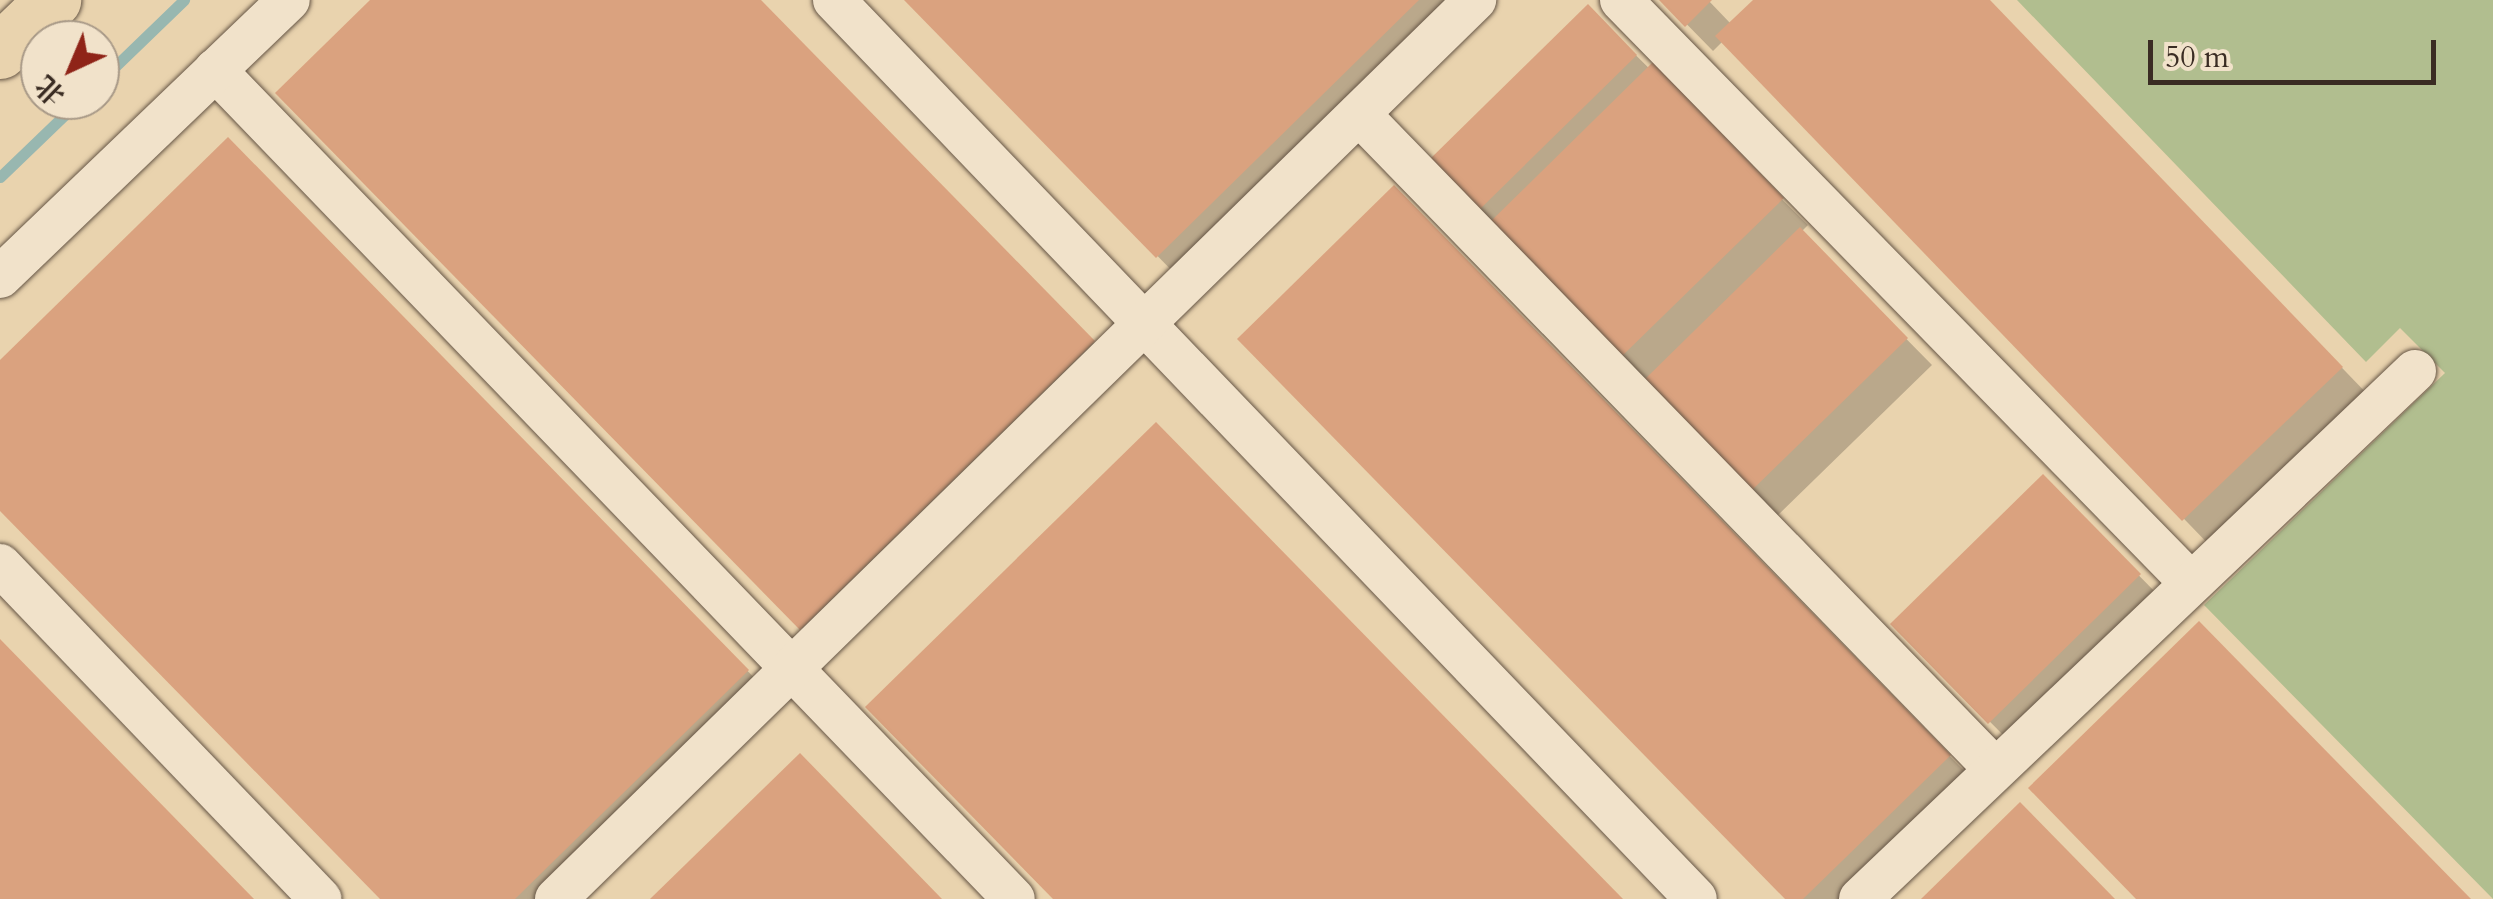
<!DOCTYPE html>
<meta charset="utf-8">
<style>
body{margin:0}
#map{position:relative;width:2493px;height:899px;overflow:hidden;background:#e9d3ae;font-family:Cardo,"Noto Serif SC",serif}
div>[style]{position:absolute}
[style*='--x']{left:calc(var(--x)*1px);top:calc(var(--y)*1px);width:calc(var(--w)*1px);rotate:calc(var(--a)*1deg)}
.green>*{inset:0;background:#b1be8f}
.shadow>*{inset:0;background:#0003}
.stream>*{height:11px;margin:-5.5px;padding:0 5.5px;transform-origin:5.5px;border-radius:5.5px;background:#98b7b0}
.building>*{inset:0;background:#daa27f}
.roads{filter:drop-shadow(0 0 2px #665646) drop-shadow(0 0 2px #665646)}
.minor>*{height:42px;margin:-21px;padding:0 21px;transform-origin:21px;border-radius:21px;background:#f1e2ca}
.major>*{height:55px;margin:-27.5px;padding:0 27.5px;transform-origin:27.5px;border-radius:27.5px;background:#e9d3ae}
span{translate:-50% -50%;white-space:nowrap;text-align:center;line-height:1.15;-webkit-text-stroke:8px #f1e2ca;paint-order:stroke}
.north{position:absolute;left:20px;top:20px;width:100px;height:100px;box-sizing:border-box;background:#f1e2ca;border:2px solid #a89987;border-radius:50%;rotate:224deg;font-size:28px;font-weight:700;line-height:40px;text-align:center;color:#3a2c23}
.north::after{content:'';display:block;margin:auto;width:35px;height:45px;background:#8f2418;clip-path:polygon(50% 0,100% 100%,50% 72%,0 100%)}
.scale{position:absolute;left:2148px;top:40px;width:288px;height:45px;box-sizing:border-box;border:5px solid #3a2c23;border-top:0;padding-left:12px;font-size:30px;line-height:35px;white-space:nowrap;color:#3a2c23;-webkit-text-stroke:8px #f1e2ca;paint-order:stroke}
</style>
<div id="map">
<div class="green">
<div style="clip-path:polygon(2017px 0,2493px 0,2493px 899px,2204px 605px,2445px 373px,2400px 328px,2366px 362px)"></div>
</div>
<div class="shadow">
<div style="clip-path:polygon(374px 0,758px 0,1119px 369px,827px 654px,278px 93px)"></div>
<div style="clip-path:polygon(907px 0,1471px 0,1183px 282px)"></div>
<div style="clip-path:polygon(1663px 0,1708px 0,1731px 24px,1756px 0,1987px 0,2374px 401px,2216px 552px,1723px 41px,1713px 51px)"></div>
<div style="clip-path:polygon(1588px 8px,1808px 225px,1801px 232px,1932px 365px,1776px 517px,1432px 160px)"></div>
<div style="clip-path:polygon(228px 140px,774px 698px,567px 899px,384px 899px,0 507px,0 364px)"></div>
<div style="clip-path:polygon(1394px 189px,1975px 782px,1856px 899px,1788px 899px)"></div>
<div style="clip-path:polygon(2043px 478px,2165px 602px,2016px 748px,1893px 624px)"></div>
</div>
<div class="stream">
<div style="--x:100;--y:81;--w:117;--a:-44"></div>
<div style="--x:0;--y:177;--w:111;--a:-43.9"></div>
</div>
<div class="building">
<div style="clip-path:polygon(370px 0,761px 0,1095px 341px,800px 630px,275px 93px)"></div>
<div style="clip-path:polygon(904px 0,1419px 0,1156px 258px)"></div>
<div style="clip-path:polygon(1659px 0,1712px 0,1685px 27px)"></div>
<div style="clip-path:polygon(1753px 0,1990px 0,2343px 367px,2182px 521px,1715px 36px)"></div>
<div style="clip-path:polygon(1588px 4px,1637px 55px,1478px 211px,1429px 160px)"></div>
<div style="clip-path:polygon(1653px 62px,1784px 198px,1621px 357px,1489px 223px)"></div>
<div style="clip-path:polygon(228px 137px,749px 670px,515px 899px,380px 899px,0 511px,0 360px)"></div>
<div style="clip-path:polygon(1394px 185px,1951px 755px,1803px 899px,1785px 899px,1237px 339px)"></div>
<div style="clip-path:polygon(1800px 227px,1908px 338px,1749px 493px,1641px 383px)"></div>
<div style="clip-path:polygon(1156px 422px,1623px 899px,1053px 899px,865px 707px)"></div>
<div style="clip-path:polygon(2043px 474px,2141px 574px,1988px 724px,1890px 624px)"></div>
<div style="clip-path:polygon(2199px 621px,2471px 899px,2136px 899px,2028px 788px)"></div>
<div style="clip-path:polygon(0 639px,254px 899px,0 899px)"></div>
<div style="clip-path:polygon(800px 753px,942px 899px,650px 899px)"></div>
<div style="clip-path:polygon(2020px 802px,2115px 899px,1921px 899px)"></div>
</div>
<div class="roads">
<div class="minor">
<div style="--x:834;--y:0;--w:1245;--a:46.2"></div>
<div style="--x:1621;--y:0;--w:813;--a:45.65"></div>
<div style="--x:215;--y:70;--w:1151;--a:46.06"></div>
<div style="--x:1359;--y:114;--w:913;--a:45.84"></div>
<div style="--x:0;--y:277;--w:400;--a:-43.8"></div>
<div style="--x:0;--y:565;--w:463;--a:46.2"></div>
<div style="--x:556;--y:899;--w:1286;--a:-44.37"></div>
<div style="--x:1860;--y:899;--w:766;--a:-43.57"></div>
</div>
<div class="major">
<div style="--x:0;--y:51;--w:74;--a:-43.9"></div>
</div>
</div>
<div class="north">北</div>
<div class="scale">50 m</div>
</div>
